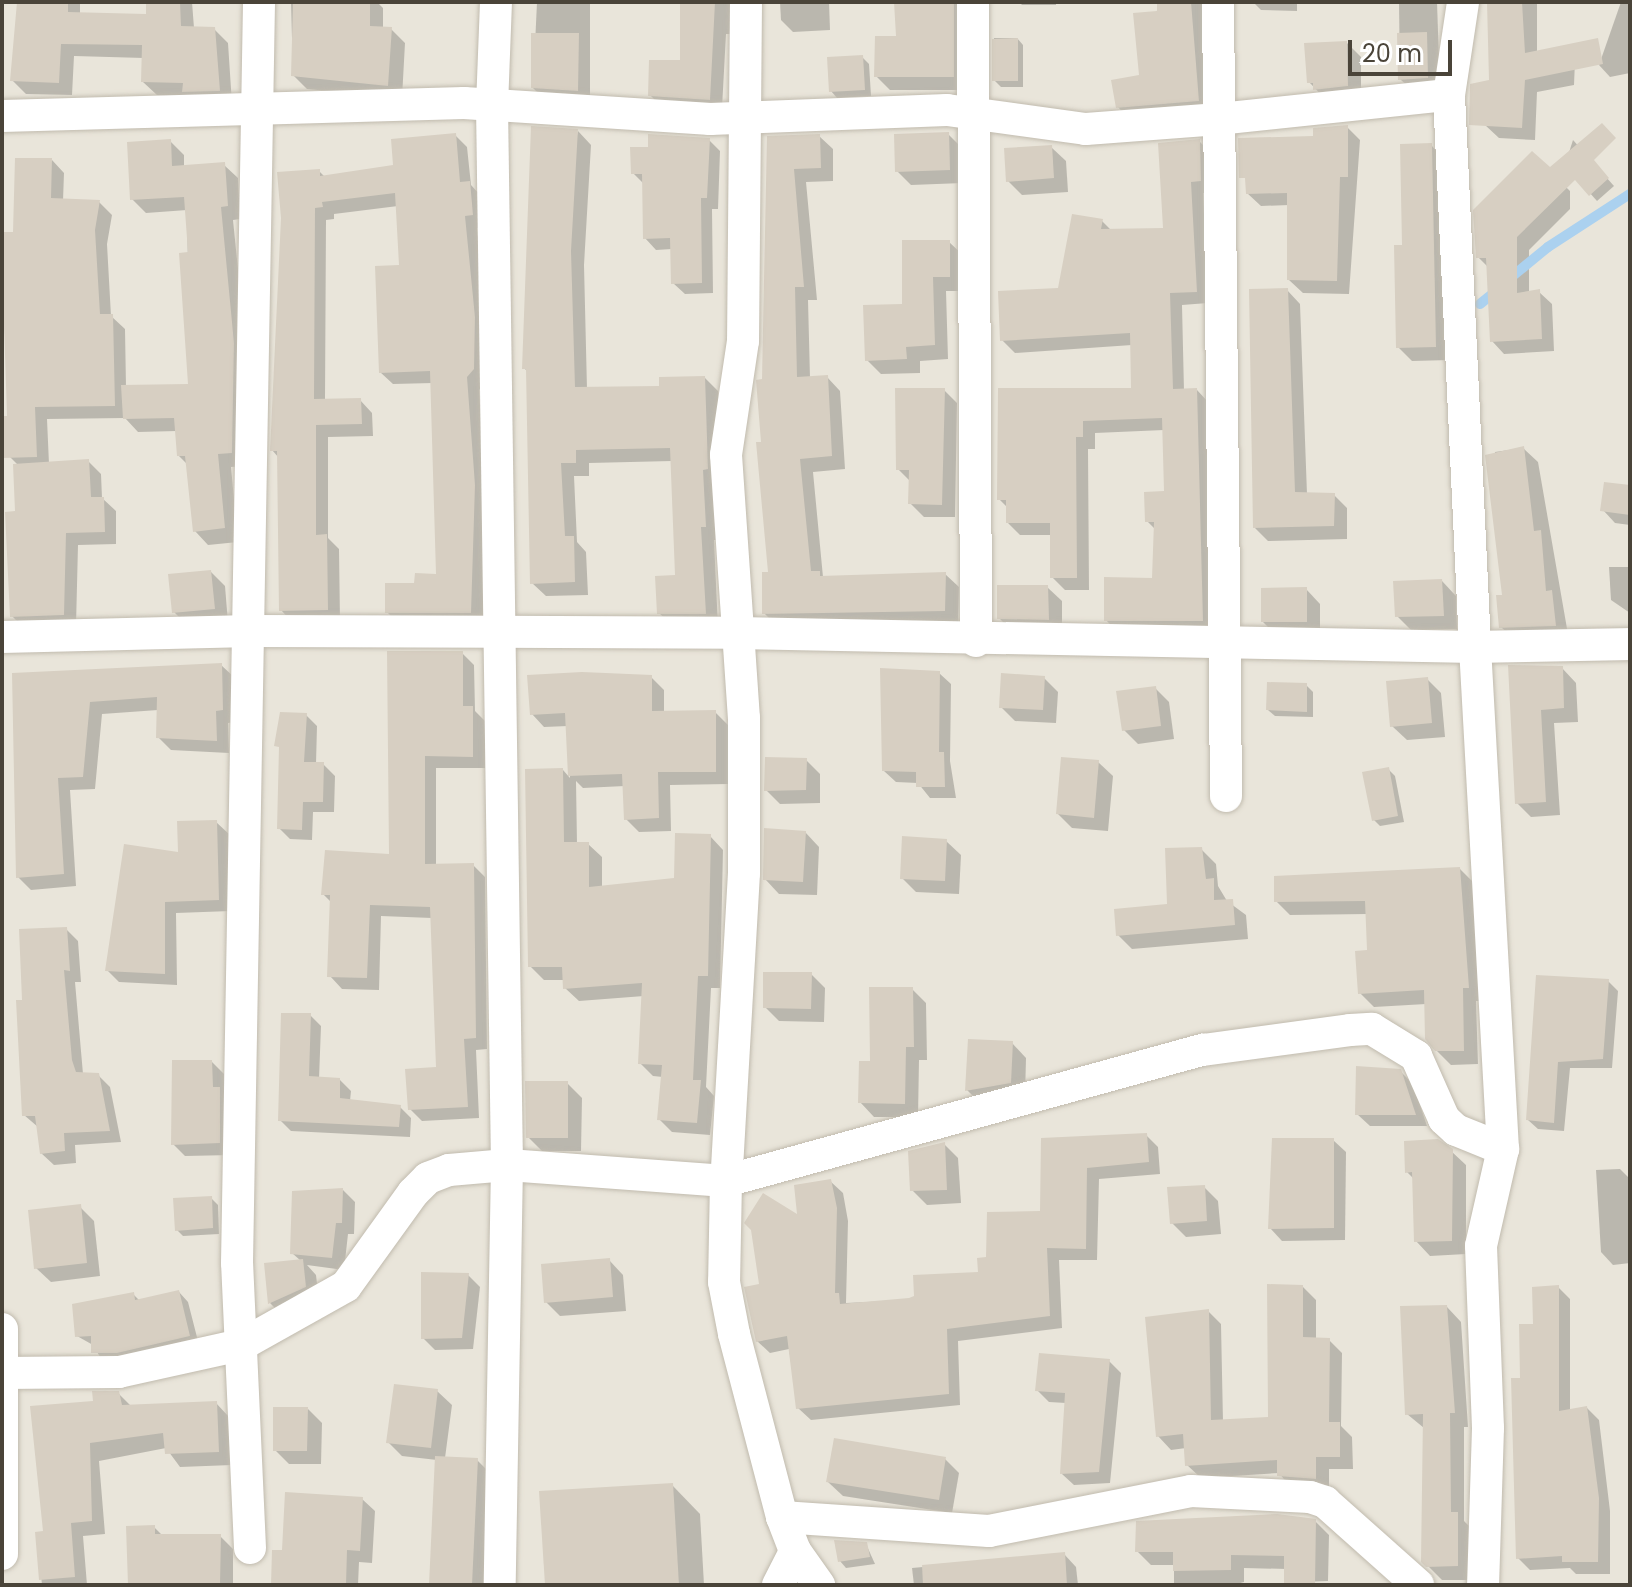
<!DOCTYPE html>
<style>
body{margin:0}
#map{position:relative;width:1632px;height:1587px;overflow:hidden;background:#f5f3ec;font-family:Poppins,sans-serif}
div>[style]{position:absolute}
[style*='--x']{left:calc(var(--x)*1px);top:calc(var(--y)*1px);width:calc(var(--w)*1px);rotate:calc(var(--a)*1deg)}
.residential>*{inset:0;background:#e9e5da}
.shadow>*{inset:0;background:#0003}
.stream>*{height:10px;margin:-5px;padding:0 5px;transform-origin:5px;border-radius:5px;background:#abd1ef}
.building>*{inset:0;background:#d7cfc2}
.roads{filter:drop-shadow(0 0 2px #c1bbae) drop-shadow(0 0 2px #c1bbae)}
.minor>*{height:32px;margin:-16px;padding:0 16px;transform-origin:16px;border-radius:16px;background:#fff}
span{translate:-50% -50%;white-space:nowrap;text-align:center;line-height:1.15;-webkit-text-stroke:7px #fff;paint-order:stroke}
.frame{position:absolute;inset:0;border:4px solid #4a4439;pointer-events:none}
.scale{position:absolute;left:1348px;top:40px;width:104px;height:36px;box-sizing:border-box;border:4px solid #4a4439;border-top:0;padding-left:10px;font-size:24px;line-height:28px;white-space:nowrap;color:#4a4439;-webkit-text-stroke:6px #fff;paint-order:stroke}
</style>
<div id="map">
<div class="residential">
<div style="clip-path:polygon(2px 2px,1630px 2px,1630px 1585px,2px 1585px)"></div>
</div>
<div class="shadow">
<div style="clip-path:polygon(18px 2px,80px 2px,80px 15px,148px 16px,148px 2px,192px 2px,194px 28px,214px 29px,228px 43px,232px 104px,157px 95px,143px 82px,144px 58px,74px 56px,72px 95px,26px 94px,12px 80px)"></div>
<div style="clip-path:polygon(291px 2px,377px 2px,383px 8px,383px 29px,391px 29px,405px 43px,402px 98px,307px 89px,293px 75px)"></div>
<div style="clip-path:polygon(537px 2px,590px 2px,590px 103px,545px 100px,533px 88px)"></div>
<div style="clip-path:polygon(682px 2px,735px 2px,734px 34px,726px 34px,722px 108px,662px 107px,650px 95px,682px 62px)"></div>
<div style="clip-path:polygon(780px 2px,829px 2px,830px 30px,793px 32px,781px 20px)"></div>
<div style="clip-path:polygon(896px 2px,965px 2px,967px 90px,890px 90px,876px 76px,898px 38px)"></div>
<div style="clip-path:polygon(1019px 2px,1056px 2px,1056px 5px,1022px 5px)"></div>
<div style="clip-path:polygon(1159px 2px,1206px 2px,1211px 115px,1131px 121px,1118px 107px,1141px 77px)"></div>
<div style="clip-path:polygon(1253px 2px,1297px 2px,1297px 11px,1261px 10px)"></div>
<div style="clip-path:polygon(1399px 2px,1437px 2px,1440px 90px,1413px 91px,1400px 79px)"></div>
<div style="clip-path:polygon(1488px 2px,1537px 2px,1537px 52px,1575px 61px,1574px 85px,1537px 92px,1535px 140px,1499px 138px,1485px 125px,1491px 82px)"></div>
<div style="clip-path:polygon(1621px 2px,1630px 3px,1630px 73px,1610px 77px,1599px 65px)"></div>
<div style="clip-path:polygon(994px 38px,1017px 38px,1023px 45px,1023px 87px,1001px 87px,994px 80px)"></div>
<div style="clip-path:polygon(1347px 43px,1361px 57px,1361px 100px,1329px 103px,1309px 82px)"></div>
<div style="clip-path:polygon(862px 57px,869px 64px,871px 96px,837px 98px,831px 91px)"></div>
<div style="clip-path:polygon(1347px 127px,1360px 140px,1349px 294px,1303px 293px,1289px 280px,1289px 205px,1261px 206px,1247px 193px,1315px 138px)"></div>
<div style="clip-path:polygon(578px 131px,591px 145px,584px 265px,587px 389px,662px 388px,705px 378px,718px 391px,721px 482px,719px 540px,714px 540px,718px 627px,673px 626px,659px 613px,677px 577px,672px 461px,589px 463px,589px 476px,574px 476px,577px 542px,586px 552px,588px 595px,546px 596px,532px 583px,528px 372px,524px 368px)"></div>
<div style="clip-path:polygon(948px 134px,962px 148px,963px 183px,911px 185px,897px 171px)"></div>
<div style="clip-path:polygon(455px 135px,467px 147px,471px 185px,481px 196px,484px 227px,477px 228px,487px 331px,486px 382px,479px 390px,486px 499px,483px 625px,399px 624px,387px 612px,416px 585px,438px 576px,433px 383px,393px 384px,380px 372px,402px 267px,398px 206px,334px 214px,334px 219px,326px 220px,325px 401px,360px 400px,372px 413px,373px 436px,328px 437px,328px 538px,339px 549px,340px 621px,293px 623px,281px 610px,279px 458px,272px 450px,319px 171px,325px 177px,395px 167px)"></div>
<div style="clip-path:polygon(819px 136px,833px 149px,833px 181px,806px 182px,817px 300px,808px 300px,810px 378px,827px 377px,840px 391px,845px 469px,813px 472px,823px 577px,945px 574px,959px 587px,958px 624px,778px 627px,764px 613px,771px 574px,763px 443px,769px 138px)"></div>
<div style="clip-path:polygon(709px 140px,720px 151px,718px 209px,712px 209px,713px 293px,685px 294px,673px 283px,672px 249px,656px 250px,645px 238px,644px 184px,633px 173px)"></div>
<div style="clip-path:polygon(1573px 140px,1614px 186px,1597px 201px,1565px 165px)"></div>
<div style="clip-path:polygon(170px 141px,184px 155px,184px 167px,224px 165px,238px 178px,240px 219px,233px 220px,247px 358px,245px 466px,231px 467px,238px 542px,208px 545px,195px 531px,188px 465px,178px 455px,177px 431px,138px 432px,125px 418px,47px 419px,49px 464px,88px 461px,101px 474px,102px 498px,116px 511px,116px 544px,78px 545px,76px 626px,24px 628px,12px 616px,18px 465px,10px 457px,2px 263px,52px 160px,64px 173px,63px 201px,99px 202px,112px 215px,107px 244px,111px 316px,125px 329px,126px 387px,190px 386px,187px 210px,146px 213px,132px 199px)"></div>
<div style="clip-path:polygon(1200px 142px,1212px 154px,1212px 193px,1203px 193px,1208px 303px,1182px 305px,1184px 391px,1197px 390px,1209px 403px,1215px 633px,1118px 633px,1106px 620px,1154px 580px,1156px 530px,1147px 521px,1166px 493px,1164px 430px,1095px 433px,1095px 449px,1088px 449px,1089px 590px,1065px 590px,1052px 577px,1052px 535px,1020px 535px,1008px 523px,1008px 508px,999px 499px,1000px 390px,1134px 390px,1132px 345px,1015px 353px,1002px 340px,1060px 290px,1102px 221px,1112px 231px,1165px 230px)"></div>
<div style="clip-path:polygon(1431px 145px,1445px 160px,1450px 360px,1412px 361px,1398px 347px,1404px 247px)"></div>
<div style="clip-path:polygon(1051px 147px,1066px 161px,1068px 192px,1022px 195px,1008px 181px)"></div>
<div style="clip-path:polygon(1532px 154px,1570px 191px,1570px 209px,1529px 250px,1529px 293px,1539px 292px,1552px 304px,1554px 351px,1504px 354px,1492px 341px,1489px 268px,1478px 257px)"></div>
<div style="clip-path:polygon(949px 242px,964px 256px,964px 291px,946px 291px,948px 359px,920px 361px,920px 373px,881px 374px,867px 360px)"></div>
<div style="clip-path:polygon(1287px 290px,1300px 304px,1307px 494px,1334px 495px,1347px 508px,1347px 539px,1268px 541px,1255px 528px)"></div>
<div style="clip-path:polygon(944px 390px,957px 403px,955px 517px,924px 517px,910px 503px,911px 482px,898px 469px)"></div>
<div style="clip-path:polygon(1523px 448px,1538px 462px,1569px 640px,1516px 641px,1501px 627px,1505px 596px,1495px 452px)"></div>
<div style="clip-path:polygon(1630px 487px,1630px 525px,1615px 523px,1603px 510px)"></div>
<div style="clip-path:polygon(1609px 567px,1630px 567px,1630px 613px,1611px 600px)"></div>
<div style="clip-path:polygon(211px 572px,225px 586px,228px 623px,188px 626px,174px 612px)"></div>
<div style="clip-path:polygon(1442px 581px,1456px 596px,1457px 629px,1411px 630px,1397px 616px)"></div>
<div style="clip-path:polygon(1047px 587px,1062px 601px,1062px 633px,1013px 632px,999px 618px)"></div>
<div style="clip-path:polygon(1306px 589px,1320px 604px,1320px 635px,1277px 636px,1263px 622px)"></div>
<div style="clip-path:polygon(389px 653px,462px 653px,474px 665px,475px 711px,485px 721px,485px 768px,436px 768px,436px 865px,473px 865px,485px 877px,487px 1049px,476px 1050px,479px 1118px,422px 1121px,410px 1109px,438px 1069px,432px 918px,381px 916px,379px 990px,342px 989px,330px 976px,332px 903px,323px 894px,391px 856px)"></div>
<div style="clip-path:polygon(221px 665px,234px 677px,235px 722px,228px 723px,229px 753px,171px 750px,158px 737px,158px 710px,102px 714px,95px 789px,70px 790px,76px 886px,31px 890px,18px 877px,14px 674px)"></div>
<div style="clip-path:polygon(1510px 667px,1562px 668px,1576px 683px,1578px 722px,1554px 723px,1560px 815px,1531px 817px,1517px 803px)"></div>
<div style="clip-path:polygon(939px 673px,951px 684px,950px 761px,956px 798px,930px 798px,918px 783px,896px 782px,884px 771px)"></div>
<div style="clip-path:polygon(651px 677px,664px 690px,664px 713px,715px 712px,728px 725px,728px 784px,670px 785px,671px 831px,639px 832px,626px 819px,625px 786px,583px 788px,576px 781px,577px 844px,588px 844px,602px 857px,602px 888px,676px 880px,710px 836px,723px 850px,720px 988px,711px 988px,706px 1087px,714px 1096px,710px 1135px,672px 1132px,659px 1119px,663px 1077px,653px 1076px,640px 1063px,644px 996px,579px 1001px,565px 988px,565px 980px,544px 980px,530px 966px,563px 770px,570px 778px,568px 726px,544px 727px,532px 714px)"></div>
<div style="clip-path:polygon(1044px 678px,1058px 692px,1056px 723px,1015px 721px,1001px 707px)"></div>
<div style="clip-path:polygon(1427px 679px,1441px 693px,1445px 737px,1407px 740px,1392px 726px)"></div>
<div style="clip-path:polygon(1306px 685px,1313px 692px,1313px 717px,1275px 716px,1268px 710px)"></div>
<div style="clip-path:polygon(1155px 688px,1169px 702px,1174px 739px,1138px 744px,1124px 730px)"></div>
<div style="clip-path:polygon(281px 714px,306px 715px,317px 726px,316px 764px,323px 764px,335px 776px,334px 812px,313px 812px,312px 840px,290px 839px,279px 828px)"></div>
<div style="clip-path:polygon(806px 760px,820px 774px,820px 803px,780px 804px,766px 790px)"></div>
<div style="clip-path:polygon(1098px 762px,1113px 776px,1108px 831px,1072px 828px,1058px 814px)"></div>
<div style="clip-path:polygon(1388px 769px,1395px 776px,1404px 822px,1380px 826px,1374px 820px)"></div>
<div style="clip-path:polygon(216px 822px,229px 834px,231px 911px,176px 913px,177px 985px,119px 982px,107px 970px,180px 854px)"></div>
<div style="clip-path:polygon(805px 832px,819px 847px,817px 895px,779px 894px,765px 879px)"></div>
<div style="clip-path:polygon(946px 841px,961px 855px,959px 894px,916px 892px,902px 878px)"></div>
<div style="clip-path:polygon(1201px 849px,1216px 864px,1218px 886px,1227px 901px,1246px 915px,1248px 939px,1132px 949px,1118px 935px,1169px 906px)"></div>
<div style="clip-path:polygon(1460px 869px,1474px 883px,1482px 1001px,1476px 1001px,1478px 1064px,1451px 1065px,1436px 1050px,1426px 1004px,1374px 1007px,1360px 993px,1369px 952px,1368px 914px,1290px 915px,1276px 901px)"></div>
<div style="clip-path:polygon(66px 929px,78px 941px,81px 982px,75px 982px,83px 1074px,98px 1075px,110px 1087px,121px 1142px,75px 1145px,76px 1163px,54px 1165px,41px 1153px,38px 1127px,24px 1115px,24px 1002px)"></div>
<div style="clip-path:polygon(811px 974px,825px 988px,824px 1022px,779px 1021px,765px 1007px)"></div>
<div style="clip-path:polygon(1538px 977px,1608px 981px,1618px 991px,1612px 1068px,1570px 1068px,1564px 1131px,1538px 1129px,1528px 1120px)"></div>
<div style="clip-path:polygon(912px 989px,926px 1003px,927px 1060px,919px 1060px,918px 1117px,874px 1117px,860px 1102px)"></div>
<div style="clip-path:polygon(310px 1015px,321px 1026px,319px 1079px,340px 1080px,351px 1091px,350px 1101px,400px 1107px,411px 1118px,410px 1137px,291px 1131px,280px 1120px)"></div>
<div style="clip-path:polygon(1012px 1043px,1026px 1058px,1025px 1097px,981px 1104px,967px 1090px)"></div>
<div style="clip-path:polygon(212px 1062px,224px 1074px,232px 1155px,185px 1156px,173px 1144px)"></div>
<div style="clip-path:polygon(1400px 1071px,1413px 1084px,1427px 1126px,1370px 1126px,1357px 1114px)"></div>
<div style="clip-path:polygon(567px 1083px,582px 1098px,581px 1151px,542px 1151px,528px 1137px)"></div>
<div style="clip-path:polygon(1146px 1135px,1158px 1147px,1160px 1174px,1099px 1179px,1097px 1260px,1059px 1260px,1062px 1328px,958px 1341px,960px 1405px,811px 1420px,798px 1408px,789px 1349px,770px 1353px,757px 1341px,761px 1286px,799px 1217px,830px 1181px,843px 1193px,848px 1221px,846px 1303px,910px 1300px,980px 1274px,987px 1259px,1042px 1213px,1043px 1139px)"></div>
<div style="clip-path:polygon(1333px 1140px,1346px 1152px,1345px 1240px,1282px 1241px,1270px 1228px)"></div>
<div style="clip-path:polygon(944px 1144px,958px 1158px,961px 1203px,927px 1205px,912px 1190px)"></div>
<div style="clip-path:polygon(1451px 1151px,1466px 1165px,1466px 1254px,1430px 1256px,1416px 1241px,1414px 1179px,1407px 1172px)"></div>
<div style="clip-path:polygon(1620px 1169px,1630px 1179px,1630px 1263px,1613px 1265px,1601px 1252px,1596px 1170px)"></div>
<div style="clip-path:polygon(1204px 1187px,1218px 1201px,1221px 1234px,1186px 1237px,1172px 1223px)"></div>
<div style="clip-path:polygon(343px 1190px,355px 1202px,354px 1234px,348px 1234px,344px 1270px,307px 1265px,316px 1275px,319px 1301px,284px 1317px,270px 1303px,301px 1261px,292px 1253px)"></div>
<div style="clip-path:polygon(211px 1198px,218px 1205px,219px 1234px,183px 1236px,177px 1230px)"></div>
<div style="clip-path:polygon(80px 1207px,94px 1221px,100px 1276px,51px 1282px,36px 1268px)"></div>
<div style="clip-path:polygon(609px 1260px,623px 1275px,626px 1311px,560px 1316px,546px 1302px)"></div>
<div style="clip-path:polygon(468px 1275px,480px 1287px,473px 1349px,435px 1350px,423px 1338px)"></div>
<div style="clip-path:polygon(1303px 1287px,1316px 1300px,1316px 1340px,1329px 1340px,1342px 1353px,1341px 1426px,1352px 1437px,1353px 1469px,1329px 1469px,1329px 1491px,1292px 1489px,1279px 1473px,1201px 1478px,1187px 1465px,1186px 1448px,1171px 1450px,1158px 1436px,1208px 1311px,1221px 1324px,1223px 1422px,1270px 1419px)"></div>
<div style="clip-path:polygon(1558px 1287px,1570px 1299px,1570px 1411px,1587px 1408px,1599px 1420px,1610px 1511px,1610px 1574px,1576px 1574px,1570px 1568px,1530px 1570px,1518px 1558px,1522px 1380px)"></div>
<div style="clip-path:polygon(179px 1292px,188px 1302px,199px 1345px,103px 1362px,93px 1345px,77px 1336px,133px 1294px,140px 1301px)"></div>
<div style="clip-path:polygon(1447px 1307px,1461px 1322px,1468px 1427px,1464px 1427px,1464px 1521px,1471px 1528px,1471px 1580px,1442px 1580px,1423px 1561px,1424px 1428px,1407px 1414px)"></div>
<div style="clip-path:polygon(1109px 1361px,1121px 1373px,1110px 1483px,1074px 1485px,1062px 1474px,1066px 1403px,1049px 1402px,1037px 1390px)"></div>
<div style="clip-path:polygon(437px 1391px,452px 1405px,445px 1458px,477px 1460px,492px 1475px,486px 1585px,430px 1585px,437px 1460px,402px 1456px,388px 1442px)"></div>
<div style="clip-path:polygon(118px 1393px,132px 1407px,216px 1403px,229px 1417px,232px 1465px,180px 1467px,166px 1448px,99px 1461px,105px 1534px,83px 1536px,87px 1585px,42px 1585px,37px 1534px,46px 1533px,95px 1402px)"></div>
<div style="clip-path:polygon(308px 1409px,322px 1423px,321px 1464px,289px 1464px,275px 1450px)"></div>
<div style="clip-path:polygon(945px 1459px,959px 1473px,952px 1513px,843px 1496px,828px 1482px)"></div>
<div style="clip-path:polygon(672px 1485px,700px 1514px,704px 1585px,547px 1585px)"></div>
<div style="clip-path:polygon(362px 1499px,375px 1511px,372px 1563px,359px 1562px,358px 1585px,273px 1585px,284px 1552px)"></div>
<div style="clip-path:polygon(1315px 1521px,1329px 1535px,1328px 1581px,1300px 1582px,1287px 1569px,1244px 1568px,1244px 1582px,1233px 1585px,1174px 1585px,1174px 1565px,1151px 1565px,1137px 1551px)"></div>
<div style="clip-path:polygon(154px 1527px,163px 1536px,220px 1536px,233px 1549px,233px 1585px,130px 1585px)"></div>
<div style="clip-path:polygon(866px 1544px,875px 1564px,846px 1568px,840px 1561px)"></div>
<div style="clip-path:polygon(1064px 1554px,1076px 1567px,1078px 1585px,914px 1585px,912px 1568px)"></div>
</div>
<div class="stream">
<div style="--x:1509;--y:279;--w:50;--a:-39.4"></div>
<div style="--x:1548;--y:247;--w:98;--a:-32.9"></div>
<div style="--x:1480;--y:304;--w:22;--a:-39"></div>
</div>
<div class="building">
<div style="clip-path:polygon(17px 2px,68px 2px,68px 12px,146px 14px,146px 2px,180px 2px,181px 26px,215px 27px,220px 91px,182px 92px,183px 83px,141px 82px,142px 45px,61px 44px,59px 83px,10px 81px)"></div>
<div style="clip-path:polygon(293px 2px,370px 2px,370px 26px,392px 27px,388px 86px,291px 76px)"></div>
<div style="clip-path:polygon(680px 2px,715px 2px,710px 100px,648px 96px,649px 60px,680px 60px)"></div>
<div style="clip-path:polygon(894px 2px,954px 2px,954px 77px,874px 77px,875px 36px,896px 36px)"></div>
<div style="clip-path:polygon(1157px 2px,1191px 2px,1199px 101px,1116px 108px,1111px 80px,1139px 75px,1133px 13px,1157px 11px)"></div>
<div style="clip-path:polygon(1487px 2px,1522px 2px,1525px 53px,1598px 38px,1603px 64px,1525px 80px,1522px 128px,1469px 125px,1470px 84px,1489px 80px)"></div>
<div style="clip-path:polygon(1427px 32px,1428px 78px,1398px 80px,1397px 33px)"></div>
<div style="clip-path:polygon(531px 33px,579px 33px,578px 91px,531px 88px)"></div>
<div style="clip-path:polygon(1018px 38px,1018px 81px,992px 81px,992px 39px)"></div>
<div style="clip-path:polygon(1347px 41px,1348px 86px,1313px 90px,1313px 83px,1307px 83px,1304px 43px)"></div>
<div style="clip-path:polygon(863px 55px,865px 90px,829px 92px,827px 57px)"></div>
<div style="clip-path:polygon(1602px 123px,1616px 138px,1594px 160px,1609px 178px,1589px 196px,1575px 180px,1517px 237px,1517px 293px,1540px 289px,1542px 339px,1490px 342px,1486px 258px,1476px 258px,1473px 210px,1532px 151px,1550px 167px)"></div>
<div style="clip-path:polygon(1348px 125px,1348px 177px,1340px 177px,1337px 281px,1287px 280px,1287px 193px,1246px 194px,1245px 178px,1239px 178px,1238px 138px,1313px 136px,1313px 128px)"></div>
<div style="clip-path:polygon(531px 126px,578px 129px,571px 251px,575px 387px,659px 386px,659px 377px,705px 376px,708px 469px,703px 470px,706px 527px,701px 527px,706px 614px,657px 614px,655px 576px,675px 575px,670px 448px,576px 450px,576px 463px,561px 463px,565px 536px,574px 536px,575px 582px,530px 584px,526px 369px,522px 369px)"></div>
<div style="clip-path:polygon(949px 132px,950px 170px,895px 172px,894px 134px)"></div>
<div style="clip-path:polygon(456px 133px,460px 182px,470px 181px,473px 215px,465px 216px,475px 317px,474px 369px,467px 377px,475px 485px,471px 613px,385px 613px,385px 583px,414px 583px,415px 573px,436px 574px,430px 371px,379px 373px,375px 266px,399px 265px,395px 193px,322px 202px,323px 207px,315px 208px,314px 399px,361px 398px,362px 424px,316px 425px,316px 535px,327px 534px,328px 610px,279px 611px,277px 451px,270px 451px,281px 218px,277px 172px,320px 169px,320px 176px,393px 165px,391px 139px)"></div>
<div style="clip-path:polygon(648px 134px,710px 138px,707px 198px,701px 198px,702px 283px,671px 284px,670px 238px,643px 239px,642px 174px,631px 174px,630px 147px,648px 147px)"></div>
<div style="clip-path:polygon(820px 134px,821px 168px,794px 169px,804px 287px,795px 287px,797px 377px,828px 375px,832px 456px,800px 459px,811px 571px,820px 571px,820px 576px,946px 572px,945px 611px,762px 614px,762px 572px,768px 572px,756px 442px,761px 442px,756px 380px,762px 379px,767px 136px)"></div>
<div style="clip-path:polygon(171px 139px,172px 166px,225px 162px,228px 206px,221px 207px,234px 343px,232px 453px,218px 454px,225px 528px,193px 532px,185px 456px,177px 456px,174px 418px,123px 419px,121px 385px,188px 384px,179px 253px,188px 252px,184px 197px,130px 200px,127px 142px)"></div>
<div style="clip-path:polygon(1200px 139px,1201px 181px,1191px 182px,1197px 292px,1170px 293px,1173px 389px,1197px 388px,1203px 621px,1104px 621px,1104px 577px,1152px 578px,1154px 522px,1145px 522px,1144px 492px,1164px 491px,1162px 418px,1083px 421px,1083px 437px,1076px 437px,1077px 578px,1050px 578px,1050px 523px,1006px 523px,1006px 500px,997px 500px,998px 388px,1131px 388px,1130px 333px,1000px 341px,998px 291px,1058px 288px,1072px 214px,1103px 219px,1101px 229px,1163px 228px,1158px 143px)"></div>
<div style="clip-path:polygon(1432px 143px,1436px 347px,1396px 348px,1394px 245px,1402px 245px,1400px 144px)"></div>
<div style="clip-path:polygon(1052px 145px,1054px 178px,1006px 182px,1004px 148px)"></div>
<div style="clip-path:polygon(15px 158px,52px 158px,51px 198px,100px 200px,95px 230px,100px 314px,113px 314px,115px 406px,35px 407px,37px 457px,2px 458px,2px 416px,7px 416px,2px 261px,4px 232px,13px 232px)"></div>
<div style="clip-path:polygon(902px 240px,950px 240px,950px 277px,933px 277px,935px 345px,906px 347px,907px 359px,865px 361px,863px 305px,902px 304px)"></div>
<div style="clip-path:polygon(1288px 288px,1295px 492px,1335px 493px,1334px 526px,1253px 528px,1249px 289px)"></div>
<div style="clip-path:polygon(895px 388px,945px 388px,942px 505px,908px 504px,909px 470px,896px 470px)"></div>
<div style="clip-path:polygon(1524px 446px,1534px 531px,1541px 530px,1546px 591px,1552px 590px,1556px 626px,1499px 628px,1496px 595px,1502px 595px,1485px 455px)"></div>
<div style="clip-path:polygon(89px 459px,91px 497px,104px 497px,105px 532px,66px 533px,64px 615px,10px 617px,5px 512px,15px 511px,13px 464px)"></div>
<div style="clip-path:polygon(1604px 482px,1630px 485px,1630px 515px,1600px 511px)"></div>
<div style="clip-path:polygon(211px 570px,215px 609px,172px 613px,168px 574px)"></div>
<div style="clip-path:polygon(1442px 579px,1444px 616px,1395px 617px,1393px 581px)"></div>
<div style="clip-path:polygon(997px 585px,1048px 585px,1049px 620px,997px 619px)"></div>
<div style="clip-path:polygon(1307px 587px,1307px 622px,1261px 622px,1261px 588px)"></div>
<div style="clip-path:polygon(387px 651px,463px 651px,463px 706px,473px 706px,473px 757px,425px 756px,425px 864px,474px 863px,476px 1038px,464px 1039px,468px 1107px,408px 1110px,405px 1069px,436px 1067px,430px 907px,370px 905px,367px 978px,327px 977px,330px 895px,321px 895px,325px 850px,389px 854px)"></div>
<div style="clip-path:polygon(222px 663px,223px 710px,216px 711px,217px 741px,156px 738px,157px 697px,90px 702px,83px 777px,58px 778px,64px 874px,16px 878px,12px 673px)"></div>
<div style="clip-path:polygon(1508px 665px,1563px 666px,1564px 708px,1541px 710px,1546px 802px,1515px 804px)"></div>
<div style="clip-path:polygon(880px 668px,940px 671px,939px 752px,944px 752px,945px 787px,916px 787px,916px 772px,882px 771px)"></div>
<div style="clip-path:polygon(582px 672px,652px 675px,652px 711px,716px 710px,716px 772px,658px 772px,659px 818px,624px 820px,622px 774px,568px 776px,565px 713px,530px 715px,527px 675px)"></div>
<div style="clip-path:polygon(1001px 673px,1045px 676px,1043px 710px,999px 708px)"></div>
<div style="clip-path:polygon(1428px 677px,1432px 723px,1390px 727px,1386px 681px)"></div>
<div style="clip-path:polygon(1267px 682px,1307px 683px,1307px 712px,1266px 710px)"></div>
<div style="clip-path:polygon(1156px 686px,1161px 726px,1122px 731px,1116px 691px)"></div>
<div style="clip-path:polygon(280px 712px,307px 713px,304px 762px,324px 762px,323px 802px,303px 802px,302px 830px,277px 829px,279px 747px,274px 746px)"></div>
<div style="clip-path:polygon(765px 757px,807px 758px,806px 790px,764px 791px)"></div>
<div style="clip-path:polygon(1061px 757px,1099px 760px,1094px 818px,1056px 814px)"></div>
<div style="clip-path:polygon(1389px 767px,1398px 816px,1372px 821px,1362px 772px)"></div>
<div style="clip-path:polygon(563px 768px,564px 842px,589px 842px,589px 887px,674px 878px,675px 833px,711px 834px,708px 976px,698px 976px,693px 1080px,701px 1080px,697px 1123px,657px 1120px,662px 1065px,638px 1064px,642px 983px,563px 989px,562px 967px,528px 967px,525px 769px)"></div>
<div style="clip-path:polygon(217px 820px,219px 900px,165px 902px,165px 974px,105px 971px,124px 844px,178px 852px,177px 821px)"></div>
<div style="clip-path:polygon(764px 828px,806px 831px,803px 882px,763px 880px)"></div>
<div style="clip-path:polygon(902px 836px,947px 839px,945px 881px,900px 879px)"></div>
<div style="clip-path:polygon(1202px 847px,1206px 879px,1214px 878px,1214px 900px,1233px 899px,1235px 925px,1116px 936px,1114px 909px,1167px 904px,1165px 848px)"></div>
<div style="clip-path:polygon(1460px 867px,1469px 988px,1463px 988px,1464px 1051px,1435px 1051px,1425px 1039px,1424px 990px,1358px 994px,1355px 951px,1367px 950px,1365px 901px,1274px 902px,1274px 876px)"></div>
<div style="clip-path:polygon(67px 927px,70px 971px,64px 970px,72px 1060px,76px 1072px,99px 1073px,110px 1131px,64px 1133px,65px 1151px,40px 1154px,35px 1116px,22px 1116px,16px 1000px,22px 1000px,19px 929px)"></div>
<div style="clip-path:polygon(763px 972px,812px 972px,811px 1009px,763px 1008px)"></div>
<div style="clip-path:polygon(1536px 975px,1609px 979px,1603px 1059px,1558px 1062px,1554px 1123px,1526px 1120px)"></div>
<div style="clip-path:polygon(869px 987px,913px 987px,914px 1047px,906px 1047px,905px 1104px,858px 1103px,859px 1061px,870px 1061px)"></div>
<div style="clip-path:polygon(281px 1013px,311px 1013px,309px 1076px,340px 1078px,340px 1098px,401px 1105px,399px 1127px,278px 1121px)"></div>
<div style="clip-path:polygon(968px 1039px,1013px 1041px,1011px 1083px,965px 1091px)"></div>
<div style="clip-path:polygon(172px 1060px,212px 1060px,213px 1087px,220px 1087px,220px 1143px,171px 1145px)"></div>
<div style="clip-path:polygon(1356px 1066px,1401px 1069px,1416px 1115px,1355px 1115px)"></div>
<div style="clip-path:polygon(525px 1081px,568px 1081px,568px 1138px,526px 1138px)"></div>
<div style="clip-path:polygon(1147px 1133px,1149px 1162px,1087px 1168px,1086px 1249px,1047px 1248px,1050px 1316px,947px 1329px,949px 1394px,796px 1409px,787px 1336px,756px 1342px,744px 1287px,759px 1284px,751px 1230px,744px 1223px,763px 1193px,797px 1214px,794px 1185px,831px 1179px,837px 1208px,835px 1293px,839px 1293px,840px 1304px,909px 1298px,914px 1296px,913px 1275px,978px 1272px,977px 1258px,986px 1257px,987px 1212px,1040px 1211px,1041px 1138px)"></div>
<div style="clip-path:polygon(1272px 1138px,1334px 1138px,1334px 1228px,1268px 1229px)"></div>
<div style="clip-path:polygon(1438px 1139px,1453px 1149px,1452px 1241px,1414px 1242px,1412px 1172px,1405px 1173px,1404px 1141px)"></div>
<div style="clip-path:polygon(945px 1142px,947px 1190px,910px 1191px,908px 1151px)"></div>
<div style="clip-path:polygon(1205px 1185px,1207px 1221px,1170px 1224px,1167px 1187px)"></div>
<div style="clip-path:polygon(343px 1188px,342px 1223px,336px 1223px,332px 1258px,290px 1254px,292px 1191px)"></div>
<div style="clip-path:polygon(212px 1196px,213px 1228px,175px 1231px,173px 1198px)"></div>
<div style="clip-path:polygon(81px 1204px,87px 1263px,34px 1269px,28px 1210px)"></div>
<div style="clip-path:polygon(610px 1258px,613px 1297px,544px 1303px,541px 1264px)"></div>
<div style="clip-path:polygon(303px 1259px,306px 1287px,268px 1304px,264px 1263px)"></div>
<div style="clip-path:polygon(421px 1272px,469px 1273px,462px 1338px,421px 1339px)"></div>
<div style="clip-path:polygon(1267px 1284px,1303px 1285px,1303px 1337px,1330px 1338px,1329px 1422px,1340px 1422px,1340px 1457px,1316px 1457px,1316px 1479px,1277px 1476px,1277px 1460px,1185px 1466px,1183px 1434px,1156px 1437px,1145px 1317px,1209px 1309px,1211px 1420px,1268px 1417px)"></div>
<div style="clip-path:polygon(1559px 1285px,1559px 1411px,1587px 1406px,1599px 1498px,1598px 1562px,1562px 1562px,1562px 1556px,1516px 1559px,1511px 1378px,1520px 1378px,1519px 1324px,1533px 1324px,1532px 1287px)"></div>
<div style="clip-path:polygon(179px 1290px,190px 1336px,117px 1353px,91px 1353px,91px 1336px,75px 1337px,72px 1304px,134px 1292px,135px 1300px)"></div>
<div style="clip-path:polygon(1447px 1305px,1455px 1413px,1450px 1413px,1451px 1512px,1458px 1512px,1458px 1566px,1426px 1567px,1421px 1562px,1423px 1414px,1405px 1415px,1400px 1306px)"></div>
<div style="clip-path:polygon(1039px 1353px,1110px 1359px,1099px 1472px,1060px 1474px,1065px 1393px,1035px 1391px)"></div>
<div style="clip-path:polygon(394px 1384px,438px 1389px,431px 1448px,386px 1443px)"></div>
<div style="clip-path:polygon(92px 1391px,119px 1391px,122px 1405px,217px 1401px,219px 1452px,165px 1454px,163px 1433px,90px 1443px,92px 1521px,71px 1523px,75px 1577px,39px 1580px,35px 1532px,43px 1531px,30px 1406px,93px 1401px)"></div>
<div style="clip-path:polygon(273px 1407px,308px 1407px,307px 1451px,273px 1451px)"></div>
<div style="clip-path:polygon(834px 1438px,946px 1457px,939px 1500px,826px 1482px)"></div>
<div style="clip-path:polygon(435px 1456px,478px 1458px,472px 1585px,429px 1585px)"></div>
<div style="clip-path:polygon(673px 1483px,679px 1585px,545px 1585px,539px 1491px)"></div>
<div style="clip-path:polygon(285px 1492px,363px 1497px,360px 1551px,347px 1550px,346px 1585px,271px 1585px,272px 1550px,282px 1550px)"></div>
<div style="clip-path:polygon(1277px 1514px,1316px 1519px,1315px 1585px,1284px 1585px,1284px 1556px,1231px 1555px,1231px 1570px,1173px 1571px,1173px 1552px,1135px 1552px,1136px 1521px)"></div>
<div style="clip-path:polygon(155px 1525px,155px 1534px,221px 1534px,220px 1585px,128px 1585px,126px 1526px)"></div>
<div style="clip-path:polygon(834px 1540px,867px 1542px,870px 1557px,838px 1562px)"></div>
<div style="clip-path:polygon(1065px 1552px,1067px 1585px,923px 1585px,922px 1565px)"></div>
</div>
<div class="roads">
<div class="minor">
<div style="--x:496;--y:2;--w:103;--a:92.2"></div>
<div style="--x:492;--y:105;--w:1060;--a:89.19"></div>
<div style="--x:507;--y:1165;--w:420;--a:91"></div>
<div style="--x:746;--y:2;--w:339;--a:90.5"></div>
<div style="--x:743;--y:341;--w:115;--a:98.5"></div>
<div style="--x:726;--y:455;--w:264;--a:86.1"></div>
<div style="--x:744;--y:718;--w:155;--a:90"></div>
<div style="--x:744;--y:873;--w:309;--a:93.3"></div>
<div style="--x:726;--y:1181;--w:495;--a:-15.4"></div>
<div style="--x:1203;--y:1050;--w:148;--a:-7.7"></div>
<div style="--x:1350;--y:1030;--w:22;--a:-3"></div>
<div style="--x:1372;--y:1029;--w:52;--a:31.5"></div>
<div style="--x:1416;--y:1056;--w:69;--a:66"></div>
<div style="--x:1444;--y:1119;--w:16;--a:43"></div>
<div style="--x:1456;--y:1130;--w:51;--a:22"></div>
<div style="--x:973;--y:2;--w:639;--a:89.73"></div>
<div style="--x:1218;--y:2;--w:794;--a:89.42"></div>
<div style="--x:1449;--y:95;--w:553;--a:87.3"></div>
<div style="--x:1475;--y:647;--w:155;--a:-1.1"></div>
<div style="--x:2;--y:116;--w:462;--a:-1.6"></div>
<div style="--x:464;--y:103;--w:247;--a:3.7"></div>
<div style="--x:710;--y:119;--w:237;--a:-2.2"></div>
<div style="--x:947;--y:110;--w:140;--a:7.8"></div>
<div style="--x:1086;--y:129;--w:133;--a:-4.3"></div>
<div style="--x:1219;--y:119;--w:231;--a:-6"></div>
<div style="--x:1449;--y:95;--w:94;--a:-81.4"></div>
<div style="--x:2;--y:637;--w:249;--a:-1.4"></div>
<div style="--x:251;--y:631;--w:486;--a:0.2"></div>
<div style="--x:737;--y:633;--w:738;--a:1.09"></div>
<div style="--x:1475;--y:647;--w:503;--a:86.81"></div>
<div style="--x:1503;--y:1149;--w:99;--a:102.8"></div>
<div style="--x:1481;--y:1246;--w:182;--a:87.8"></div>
<div style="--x:1488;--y:1428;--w:157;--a:91.8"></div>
<div style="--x:2;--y:1329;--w:225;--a:90"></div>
<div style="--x:2;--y:1373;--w:117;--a:-0.5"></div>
<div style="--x:119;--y:1372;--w:125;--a:-12.5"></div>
<div style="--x:241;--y:1345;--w:120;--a:-29.3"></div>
<div style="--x:346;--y:1286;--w:115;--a:-54.2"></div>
<div style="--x:413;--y:1193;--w:21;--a:-45"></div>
<div style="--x:428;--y:1178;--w:22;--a:-21"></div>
<div style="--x:449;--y:1170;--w:58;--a:-4.9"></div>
<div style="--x:507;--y:1165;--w:220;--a:4.2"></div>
<div style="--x:726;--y:1181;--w:101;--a:91.1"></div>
<div style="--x:724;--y:1282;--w:53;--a:79.1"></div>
<div style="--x:734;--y:1334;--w:189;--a:75.3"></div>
<div style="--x:782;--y:1517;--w:36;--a:69"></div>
<div style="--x:795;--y:1551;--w:42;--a:54.8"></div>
<div style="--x:782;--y:1517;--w:207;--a:3.9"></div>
<div style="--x:989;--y:1531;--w:206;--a:-11.2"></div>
<div style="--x:1191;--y:1491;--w:119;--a:2.9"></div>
<div style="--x:1310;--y:1497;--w:16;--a:18"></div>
<div style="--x:1325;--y:1502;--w:125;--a:41.7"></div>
<div style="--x:250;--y:1548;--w:285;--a:-92.6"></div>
<div style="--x:237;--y:1263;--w:1261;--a:-89"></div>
<div style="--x:778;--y:1585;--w:38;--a:-63"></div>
</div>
</div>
<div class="frame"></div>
<div class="scale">20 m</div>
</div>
